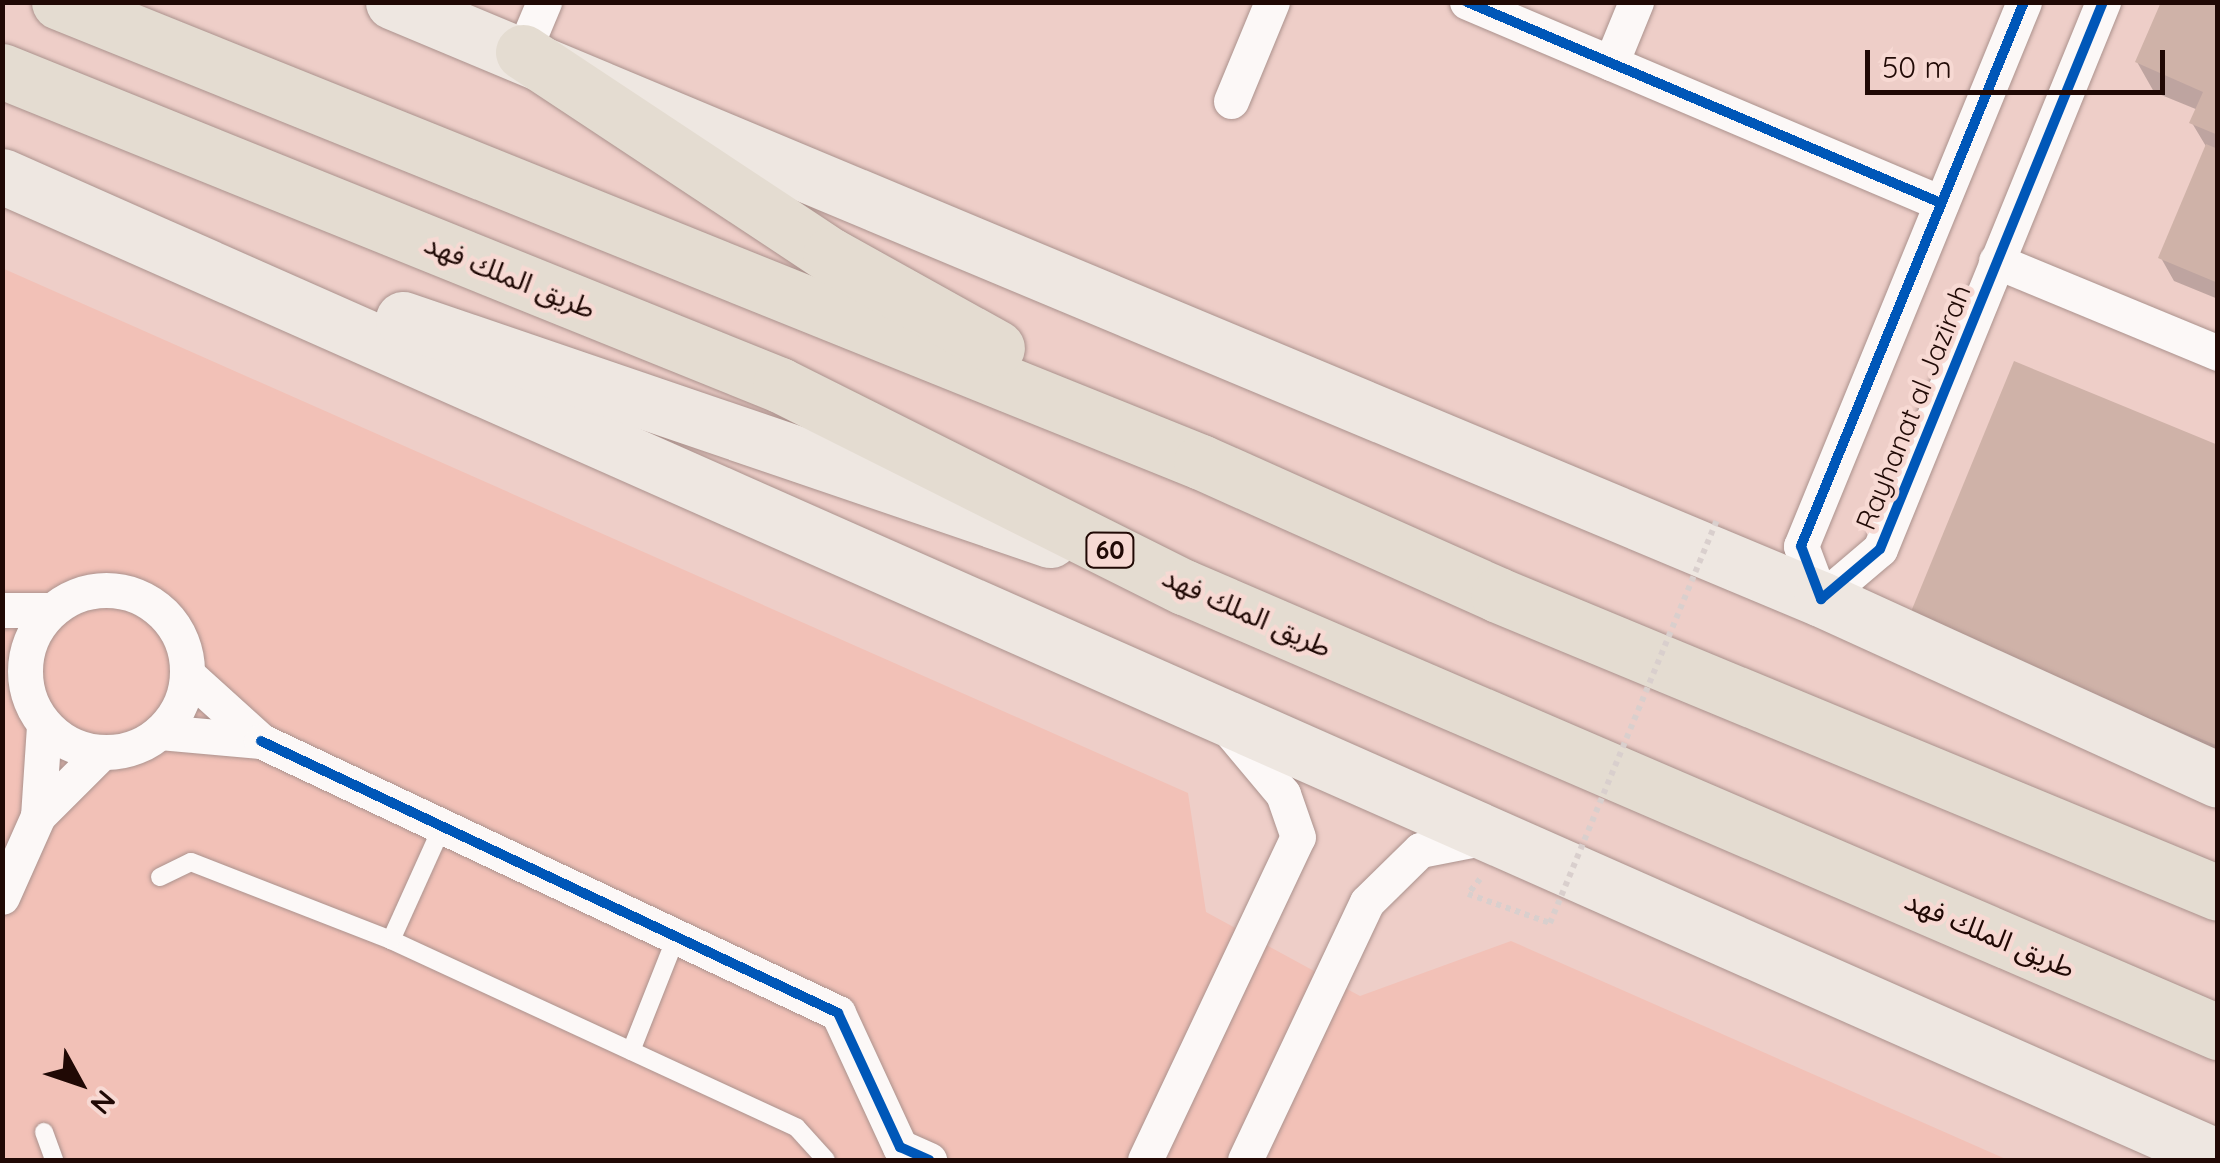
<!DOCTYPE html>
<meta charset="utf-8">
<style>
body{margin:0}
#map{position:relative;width:2220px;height:1163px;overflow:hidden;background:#eecec8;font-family:Quicksand,"Noto Sans Arabic",sans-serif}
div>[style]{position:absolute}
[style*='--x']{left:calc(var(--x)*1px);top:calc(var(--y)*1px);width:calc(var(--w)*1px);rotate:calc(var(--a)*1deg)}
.built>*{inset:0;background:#f2c1b7}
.shadow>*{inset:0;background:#0003}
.building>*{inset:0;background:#cfb2a8}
.path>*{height:6px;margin-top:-3px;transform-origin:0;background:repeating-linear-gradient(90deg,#d9cfcd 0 5px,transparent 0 10px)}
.roads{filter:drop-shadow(0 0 2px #ab928d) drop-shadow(0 0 2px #ab928d)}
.lane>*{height:18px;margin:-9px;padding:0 9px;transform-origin:9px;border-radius:9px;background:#fcf8f7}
.street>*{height:35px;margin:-17.5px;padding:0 17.5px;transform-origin:17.5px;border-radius:17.5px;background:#fcf8f7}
.street>.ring{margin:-17.5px;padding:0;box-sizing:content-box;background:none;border:35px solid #fcf8f7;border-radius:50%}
.primary>*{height:55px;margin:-27.5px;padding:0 27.5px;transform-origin:27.5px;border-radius:27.5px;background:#eee7e1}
.highway>*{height:55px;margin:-27.5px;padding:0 27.5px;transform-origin:27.5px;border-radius:27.5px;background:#e4dcd1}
.path-bridge>*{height:6px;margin-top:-3px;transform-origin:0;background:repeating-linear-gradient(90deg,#d9cfcd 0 5px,transparent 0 10px)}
.cycleway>*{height:10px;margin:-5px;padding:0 5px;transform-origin:5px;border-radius:5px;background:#0057b8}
span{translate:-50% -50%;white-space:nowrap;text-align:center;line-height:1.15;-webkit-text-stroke:9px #f7d9d3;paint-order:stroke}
.shield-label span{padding:2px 8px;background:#f7d9d3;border:2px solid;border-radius:8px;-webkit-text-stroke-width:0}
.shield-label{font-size:25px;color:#200905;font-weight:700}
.street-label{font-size:28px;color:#200905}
.frame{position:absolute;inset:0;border:5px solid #200905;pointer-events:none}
.north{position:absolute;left:30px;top:1033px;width:100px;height:100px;-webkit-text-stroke:8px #f7d9d3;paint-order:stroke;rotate:130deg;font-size:28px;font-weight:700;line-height:40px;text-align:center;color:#200905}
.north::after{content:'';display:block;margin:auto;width:35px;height:45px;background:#200905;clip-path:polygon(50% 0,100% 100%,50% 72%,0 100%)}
.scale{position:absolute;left:1865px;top:50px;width:300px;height:45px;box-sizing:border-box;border:5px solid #200905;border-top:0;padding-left:12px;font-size:30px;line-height:35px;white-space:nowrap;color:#200905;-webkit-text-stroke:8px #f7d9d3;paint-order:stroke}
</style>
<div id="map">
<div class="built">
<div style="clip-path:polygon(2px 268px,1188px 793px,1206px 912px,1360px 996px,1511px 941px,2008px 1160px,3px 1160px)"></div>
</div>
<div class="shadow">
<div style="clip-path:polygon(2204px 2px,2218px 2px,2218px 299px,2174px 281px,2161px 258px,2207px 148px,2192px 123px,2198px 110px,2154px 92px,2137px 62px)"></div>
<div style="clip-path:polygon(2218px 448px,2218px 767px,1928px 648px)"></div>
</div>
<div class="building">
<div style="clip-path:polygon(2161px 2px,2218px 3px,2218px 135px,2189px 123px,2203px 92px,2135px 62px)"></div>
<div style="clip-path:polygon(2206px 144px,2218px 149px,2218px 283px,2158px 258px)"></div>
<div style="clip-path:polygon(2014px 361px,2218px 445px,2218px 746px,1908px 619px)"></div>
</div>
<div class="path">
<div style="--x:1480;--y:879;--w:19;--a:129"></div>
<div style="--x:1468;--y:894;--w:87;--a:19.5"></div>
</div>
<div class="roads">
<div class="lane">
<div style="--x:160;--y:877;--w:34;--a:-26"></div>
<div style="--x:191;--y:862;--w:215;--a:21.3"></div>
<div style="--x:391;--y:940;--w:447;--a:24.8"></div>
<div style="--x:797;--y:1128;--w:43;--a:47.8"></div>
<div style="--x:391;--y:940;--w:126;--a:-65.7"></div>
<div style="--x:631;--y:1051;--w:125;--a:-68.4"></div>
<div style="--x:44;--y:1132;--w:30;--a:70"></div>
</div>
<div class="street">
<div style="--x:1467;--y:2;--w:515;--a:22.98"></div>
<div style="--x:2024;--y:2;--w:588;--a:112.29"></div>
<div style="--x:1801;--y:546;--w:57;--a:69.3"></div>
<div style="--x:1821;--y:599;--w:77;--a:-40.3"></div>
<div style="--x:1880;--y:549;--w:591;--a:-67.82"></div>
<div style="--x:523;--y:52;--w:54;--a:-67.2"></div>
<div style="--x:1611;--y:63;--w:66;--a:-67.7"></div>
<div style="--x:1231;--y:101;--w:107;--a:-67.5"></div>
<div style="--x:1996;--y:261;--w:240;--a:22.5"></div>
<div class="ring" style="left:25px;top:590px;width:127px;height:127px"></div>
<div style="--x:2;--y:610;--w:49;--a:0"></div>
<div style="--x:44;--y:726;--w:90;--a:93.8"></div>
<div style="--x:38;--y:816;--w:89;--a:-45"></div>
<div style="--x:160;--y:732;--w:101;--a:5.1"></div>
<div style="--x:261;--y:741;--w:98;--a:-137.9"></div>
<div style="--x:261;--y:741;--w:638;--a:25.24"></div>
<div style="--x:838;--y:1013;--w:148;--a:65.2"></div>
<div style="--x:900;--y:1147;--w:32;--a:24"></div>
<div style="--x:2;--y:897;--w:89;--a:-66"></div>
<div style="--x:1145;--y:1160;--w:357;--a:-64.7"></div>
<div style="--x:1298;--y:837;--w:46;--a:-109.2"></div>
<div style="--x:1283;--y:794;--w:90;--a:-130"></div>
<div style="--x:1245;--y:1160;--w:285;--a:-64.7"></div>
<div style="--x:1367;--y:902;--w:74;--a:-44.5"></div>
<div style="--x:1420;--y:850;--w:73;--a:-11"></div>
</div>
<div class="primary">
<div style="--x:393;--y:2;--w:1548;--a:22.69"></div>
<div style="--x:1821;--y:599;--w:436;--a:24.5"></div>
<div style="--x:2;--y:176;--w:2423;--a:23.88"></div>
<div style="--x:403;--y:319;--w:684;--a:18.86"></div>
</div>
<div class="highway">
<div style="--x:59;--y:2;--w:1231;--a:21.94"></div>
<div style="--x:1201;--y:462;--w:325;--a:24.1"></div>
<div style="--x:1498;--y:595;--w:779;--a:22.48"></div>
<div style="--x:523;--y:52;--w:368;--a:33.5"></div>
<div style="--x:830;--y:255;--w:191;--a:29.1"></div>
<div style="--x:2;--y:71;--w:839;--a:21.98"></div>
<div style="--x:780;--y:385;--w:452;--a:26.6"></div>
<div style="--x:1184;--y:587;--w:1126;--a:23.29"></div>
</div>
</div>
<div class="path-bridge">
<div style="--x:1550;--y:923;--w:439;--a:-67.5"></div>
</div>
<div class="cycleway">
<div style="--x:1467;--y:2;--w:515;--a:22.98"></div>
<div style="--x:2024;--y:2;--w:588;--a:112.29"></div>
<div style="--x:1801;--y:546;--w:57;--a:69.3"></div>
<div style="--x:1821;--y:599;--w:77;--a:-40.3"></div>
<div style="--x:1880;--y:549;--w:591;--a:-67.82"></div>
<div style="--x:261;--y:741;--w:638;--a:25.24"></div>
<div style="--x:838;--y:1013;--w:148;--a:65.2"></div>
<div style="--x:900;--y:1147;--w:32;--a:24"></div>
</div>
<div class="shield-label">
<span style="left:1110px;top:550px">60</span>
</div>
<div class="street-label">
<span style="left:510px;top:276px;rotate:22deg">طريق الملك فهد</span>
<span style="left:1913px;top:407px;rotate:-68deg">Rayhanat al Jazirah</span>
<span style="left:1247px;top:612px;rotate:24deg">طريق الملك فهد</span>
<span style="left:1990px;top:934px;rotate:23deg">طريق الملك فهد</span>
</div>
<div class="frame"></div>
<div class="north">N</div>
<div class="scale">50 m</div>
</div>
